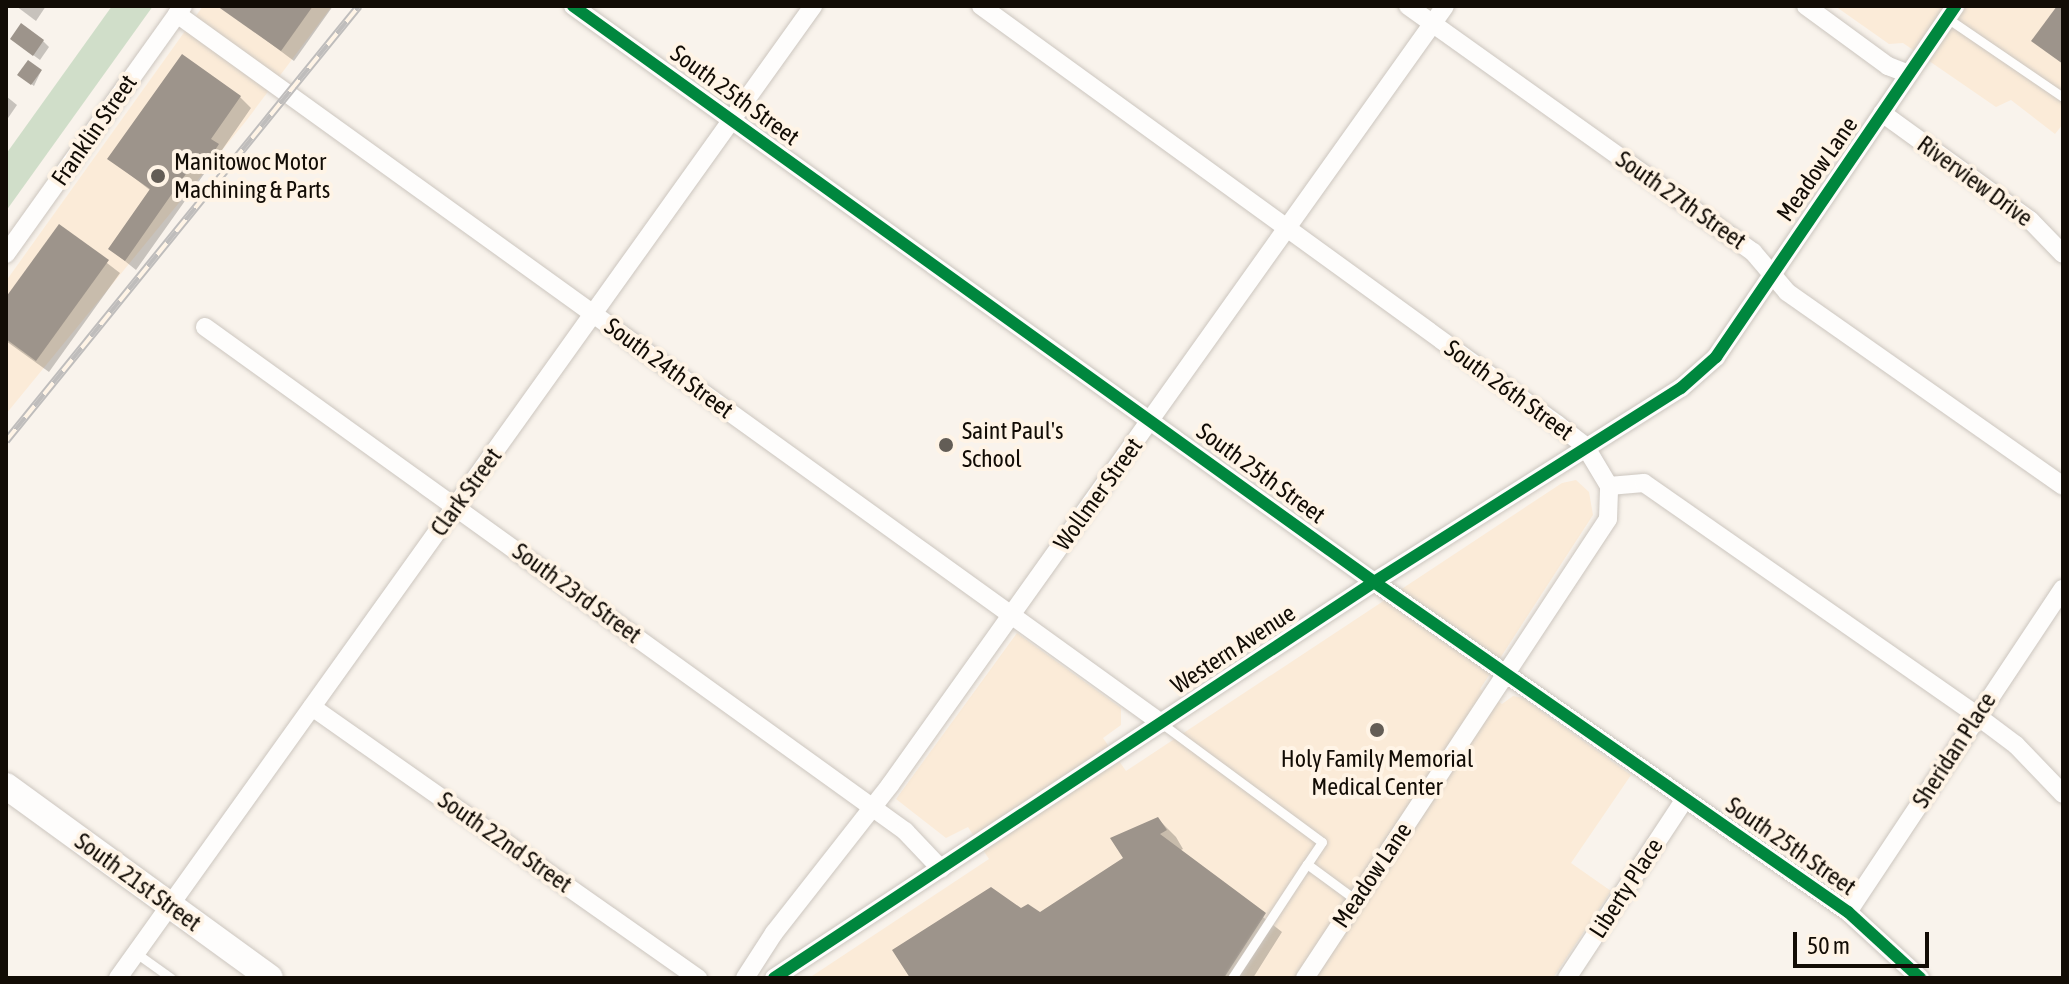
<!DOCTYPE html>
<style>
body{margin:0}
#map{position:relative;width:2069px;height:984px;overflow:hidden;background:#f9f3ec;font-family:"Asap Condensed",sans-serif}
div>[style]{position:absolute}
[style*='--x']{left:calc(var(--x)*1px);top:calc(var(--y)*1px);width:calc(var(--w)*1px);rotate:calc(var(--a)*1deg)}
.built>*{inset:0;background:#fbebd8}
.green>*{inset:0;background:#d0dec9}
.shadow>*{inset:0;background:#0003}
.building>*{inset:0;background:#9d948b}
.roads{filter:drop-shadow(0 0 2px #ccc6bf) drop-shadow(0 0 2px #ccc6bf)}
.service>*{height:9px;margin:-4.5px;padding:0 4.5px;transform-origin:4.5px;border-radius:4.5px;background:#fefdfc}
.minor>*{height:18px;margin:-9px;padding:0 9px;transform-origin:9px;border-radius:9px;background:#fefdfc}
.secondary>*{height:26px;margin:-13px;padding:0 13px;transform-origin:13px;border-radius:13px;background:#fefdfc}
.rail>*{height:8px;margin-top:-4px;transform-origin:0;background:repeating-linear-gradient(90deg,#fff4e6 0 15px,#bfbdbc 0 30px);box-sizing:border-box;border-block:2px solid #bfbdbc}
.cycleway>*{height:12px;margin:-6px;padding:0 6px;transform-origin:6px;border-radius:6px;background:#00873e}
.dots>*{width:22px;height:22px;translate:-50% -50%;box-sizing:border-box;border:4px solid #fff4e6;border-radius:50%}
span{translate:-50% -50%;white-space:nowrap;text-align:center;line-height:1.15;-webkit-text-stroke:8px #fff4e6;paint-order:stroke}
.street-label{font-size:24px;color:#120c05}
.poi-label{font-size:24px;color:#120c05}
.left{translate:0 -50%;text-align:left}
.frame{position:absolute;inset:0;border:8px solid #120c05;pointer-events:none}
.scale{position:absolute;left:1793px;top:932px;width:136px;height:36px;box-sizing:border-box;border:4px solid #120c05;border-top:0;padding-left:10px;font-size:24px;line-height:28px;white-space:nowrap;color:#120c05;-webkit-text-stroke:6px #fff4e6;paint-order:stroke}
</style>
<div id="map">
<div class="built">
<div style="clip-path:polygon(203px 6px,332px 6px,246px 121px,6px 414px,6px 281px)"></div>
<div style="clip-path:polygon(1835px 6px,2063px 6px,2063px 124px,2055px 134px,2011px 100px,1996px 107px,1903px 43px,1889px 44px)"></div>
<div style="clip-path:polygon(1576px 480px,1589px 492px,1593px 515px,1480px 689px,1502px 704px,1513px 696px,1523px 698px,1631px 775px,1571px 863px,1611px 891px,1553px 978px,809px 978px,989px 859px,968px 827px,946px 838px,896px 799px,1017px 633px,1121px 708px,1121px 725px,1103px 738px,1126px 771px,1562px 483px)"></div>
</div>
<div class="green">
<div style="clip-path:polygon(112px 6px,153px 6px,6px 211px,6px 154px)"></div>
</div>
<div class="shadow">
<div style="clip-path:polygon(16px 6px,46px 6px,36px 21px)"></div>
<div style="clip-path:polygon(220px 6px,333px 6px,294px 61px)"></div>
<div style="clip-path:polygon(43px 41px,49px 47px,40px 60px,18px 44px)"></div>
<div style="clip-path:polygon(41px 71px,34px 86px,22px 77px)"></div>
<div style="clip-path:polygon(6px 96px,17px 105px,6px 121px)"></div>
<div style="clip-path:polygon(240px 97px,251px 108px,222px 150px,229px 157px,217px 173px,209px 167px,136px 270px,110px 249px,151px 191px,110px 159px)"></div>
<div style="clip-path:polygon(60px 227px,120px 273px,49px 372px,6px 341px,6px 301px)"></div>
<div style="clip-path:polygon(1158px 819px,1176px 837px,1183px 849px,1179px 851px,1282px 932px,1253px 978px,908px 978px,1021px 911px,1040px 915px,1126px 858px)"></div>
</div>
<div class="building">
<div style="clip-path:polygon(217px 6px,313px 6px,281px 51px)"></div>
<div style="clip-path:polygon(2057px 6px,2063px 6px,2063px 64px,2031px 41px)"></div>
<div style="clip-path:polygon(21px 23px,44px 40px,33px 56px,10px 39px)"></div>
<div style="clip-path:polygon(182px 54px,241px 96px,211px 139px,219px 144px,206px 164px,197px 158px,125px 261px,108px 249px,150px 189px,107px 159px)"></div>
<div style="clip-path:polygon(28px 60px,42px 70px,31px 85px,17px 75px)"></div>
<div style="clip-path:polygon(59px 224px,109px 260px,36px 361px,6px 339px,6px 297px)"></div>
<div style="clip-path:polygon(1158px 817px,1167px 830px,1160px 834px,1266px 913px,1224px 978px,910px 978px,892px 950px,991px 887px,1021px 908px,1028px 904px,1040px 912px,1123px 858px,1110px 838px)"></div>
</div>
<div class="roads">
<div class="service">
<div style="--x:1947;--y:18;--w:140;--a:34.3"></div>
<div style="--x:1161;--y:723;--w:200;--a:36.5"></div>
<div style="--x:1322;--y:842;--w:27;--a:124"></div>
<div style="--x:1307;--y:864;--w:61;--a:36.3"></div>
<div style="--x:136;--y:953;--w:43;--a:35.5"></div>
<div style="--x:1232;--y:978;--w:136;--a:-56.7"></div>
</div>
<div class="minor">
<div style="--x:573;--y:6;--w:987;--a:35.72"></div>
<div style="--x:1374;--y:582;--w:578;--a:34.85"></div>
<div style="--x:1848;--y:912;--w:98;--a:42.5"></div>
<div style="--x:981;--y:6;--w:712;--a:35.97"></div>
<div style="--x:1557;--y:424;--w:36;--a:38"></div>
<div style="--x:1585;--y:446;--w:47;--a:59"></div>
<div style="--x:1609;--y:486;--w:35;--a:-5"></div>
<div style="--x:1644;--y:483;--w:405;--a:34.9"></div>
<div style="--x:1976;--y:715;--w:50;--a:36.9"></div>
<div style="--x:2016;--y:745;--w:68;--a:46.2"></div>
<div style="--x:1408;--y:6;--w:424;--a:35.5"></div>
<div style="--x:1753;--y:252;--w:52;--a:49.6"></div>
<div style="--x:1787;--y:292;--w:337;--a:35.1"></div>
<div style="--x:1806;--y:6;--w:102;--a:36.2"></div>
<div style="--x:1888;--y:66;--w:22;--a:21"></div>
<div style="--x:177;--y:14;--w:1213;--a:35.77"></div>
<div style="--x:1882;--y:113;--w:183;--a:35.9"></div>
<div style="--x:2030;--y:220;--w:47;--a:45.9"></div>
<div style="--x:6;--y:254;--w:305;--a:-54.5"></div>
<div style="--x:205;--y:327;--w:863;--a:35.75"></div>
<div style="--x:905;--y:831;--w:52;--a:46.5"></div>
<div style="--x:312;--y:707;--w:472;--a:35.1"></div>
<div style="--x:1848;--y:912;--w:388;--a:-56.4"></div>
<div style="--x:118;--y:978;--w:1195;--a:-54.43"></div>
<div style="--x:745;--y:978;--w:54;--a:-57.2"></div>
<div style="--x:774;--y:933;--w:188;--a:-51.9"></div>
<div style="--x:890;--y:785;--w:956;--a:-54.53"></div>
<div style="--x:774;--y:978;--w:719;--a:-33.42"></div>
<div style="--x:1374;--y:582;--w:363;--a:-32.3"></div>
<div style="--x:1681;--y:388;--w:47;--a:-41.5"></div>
<div style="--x:1716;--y:357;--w:425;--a:-55.7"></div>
<div style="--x:1305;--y:978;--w:550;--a:-56.57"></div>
<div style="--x:1608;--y:519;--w:33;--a:-88"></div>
<div style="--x:1567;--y:978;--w:214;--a:-56.6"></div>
</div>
<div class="secondary">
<div style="--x:6;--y:786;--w:326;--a:36"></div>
</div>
</div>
<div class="rail">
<div style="--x:6;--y:441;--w:560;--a:-50.94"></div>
</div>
<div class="cycleway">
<div style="--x:573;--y:6;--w:987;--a:35.72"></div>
<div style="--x:1374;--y:582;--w:578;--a:34.85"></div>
<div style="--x:1848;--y:912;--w:98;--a:42.5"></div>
<div style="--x:774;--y:978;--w:719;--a:-33.42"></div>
<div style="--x:1374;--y:582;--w:363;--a:-32.3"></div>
<div style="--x:1681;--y:388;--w:47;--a:-41.5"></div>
<div style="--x:1716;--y:357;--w:425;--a:-55.7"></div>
</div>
<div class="dots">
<div style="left:158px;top:176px;background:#635d56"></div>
<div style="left:946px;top:445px;background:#635d56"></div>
<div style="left:1377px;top:730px;background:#635d56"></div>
</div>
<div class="street-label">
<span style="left:735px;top:95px;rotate:36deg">South 25th Street</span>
<span style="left:94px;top:130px;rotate:-55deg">Franklin Street</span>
<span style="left:1817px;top:169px;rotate:-55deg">Meadow Lane</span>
<span style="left:1975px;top:181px;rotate:36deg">Riverview Drive</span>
<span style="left:1681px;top:200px;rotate:35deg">South 27th Street</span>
<span style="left:669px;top:368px;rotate:36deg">South 24th Street</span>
<span style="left:1509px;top:390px;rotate:36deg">South 26th Street</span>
<span style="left:1261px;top:473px;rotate:36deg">South 25th Street</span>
<span style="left:466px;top:492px;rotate:-54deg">Clark Street</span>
<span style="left:1098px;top:494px;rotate:-54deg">Wollmer Street</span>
<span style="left:577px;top:593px;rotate:36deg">South 23rd Street</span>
<span style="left:1233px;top:649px;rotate:-33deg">Western Avenue</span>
<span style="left:1954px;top:750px;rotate:-57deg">Sheridan Place</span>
<span style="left:505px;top:842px;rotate:35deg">South 22nd Street</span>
<span style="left:1791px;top:846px;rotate:35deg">South 25th Street</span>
<span style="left:1372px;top:875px;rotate:-56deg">Meadow Lane</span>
<span style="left:138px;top:882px;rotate:36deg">South 21st Street</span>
<span style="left:1626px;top:888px;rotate:-57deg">Liberty Place</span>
</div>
<div class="poi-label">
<span class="left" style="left:174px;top:176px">Manitowoc Motor<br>Machining &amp; Parts</span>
<span class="left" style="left:962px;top:445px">Saint Paul's<br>School</span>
<span style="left:1377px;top:773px">Holy Family Memorial<br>Medical Center</span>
</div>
<div class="frame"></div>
<div class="scale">50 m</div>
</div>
